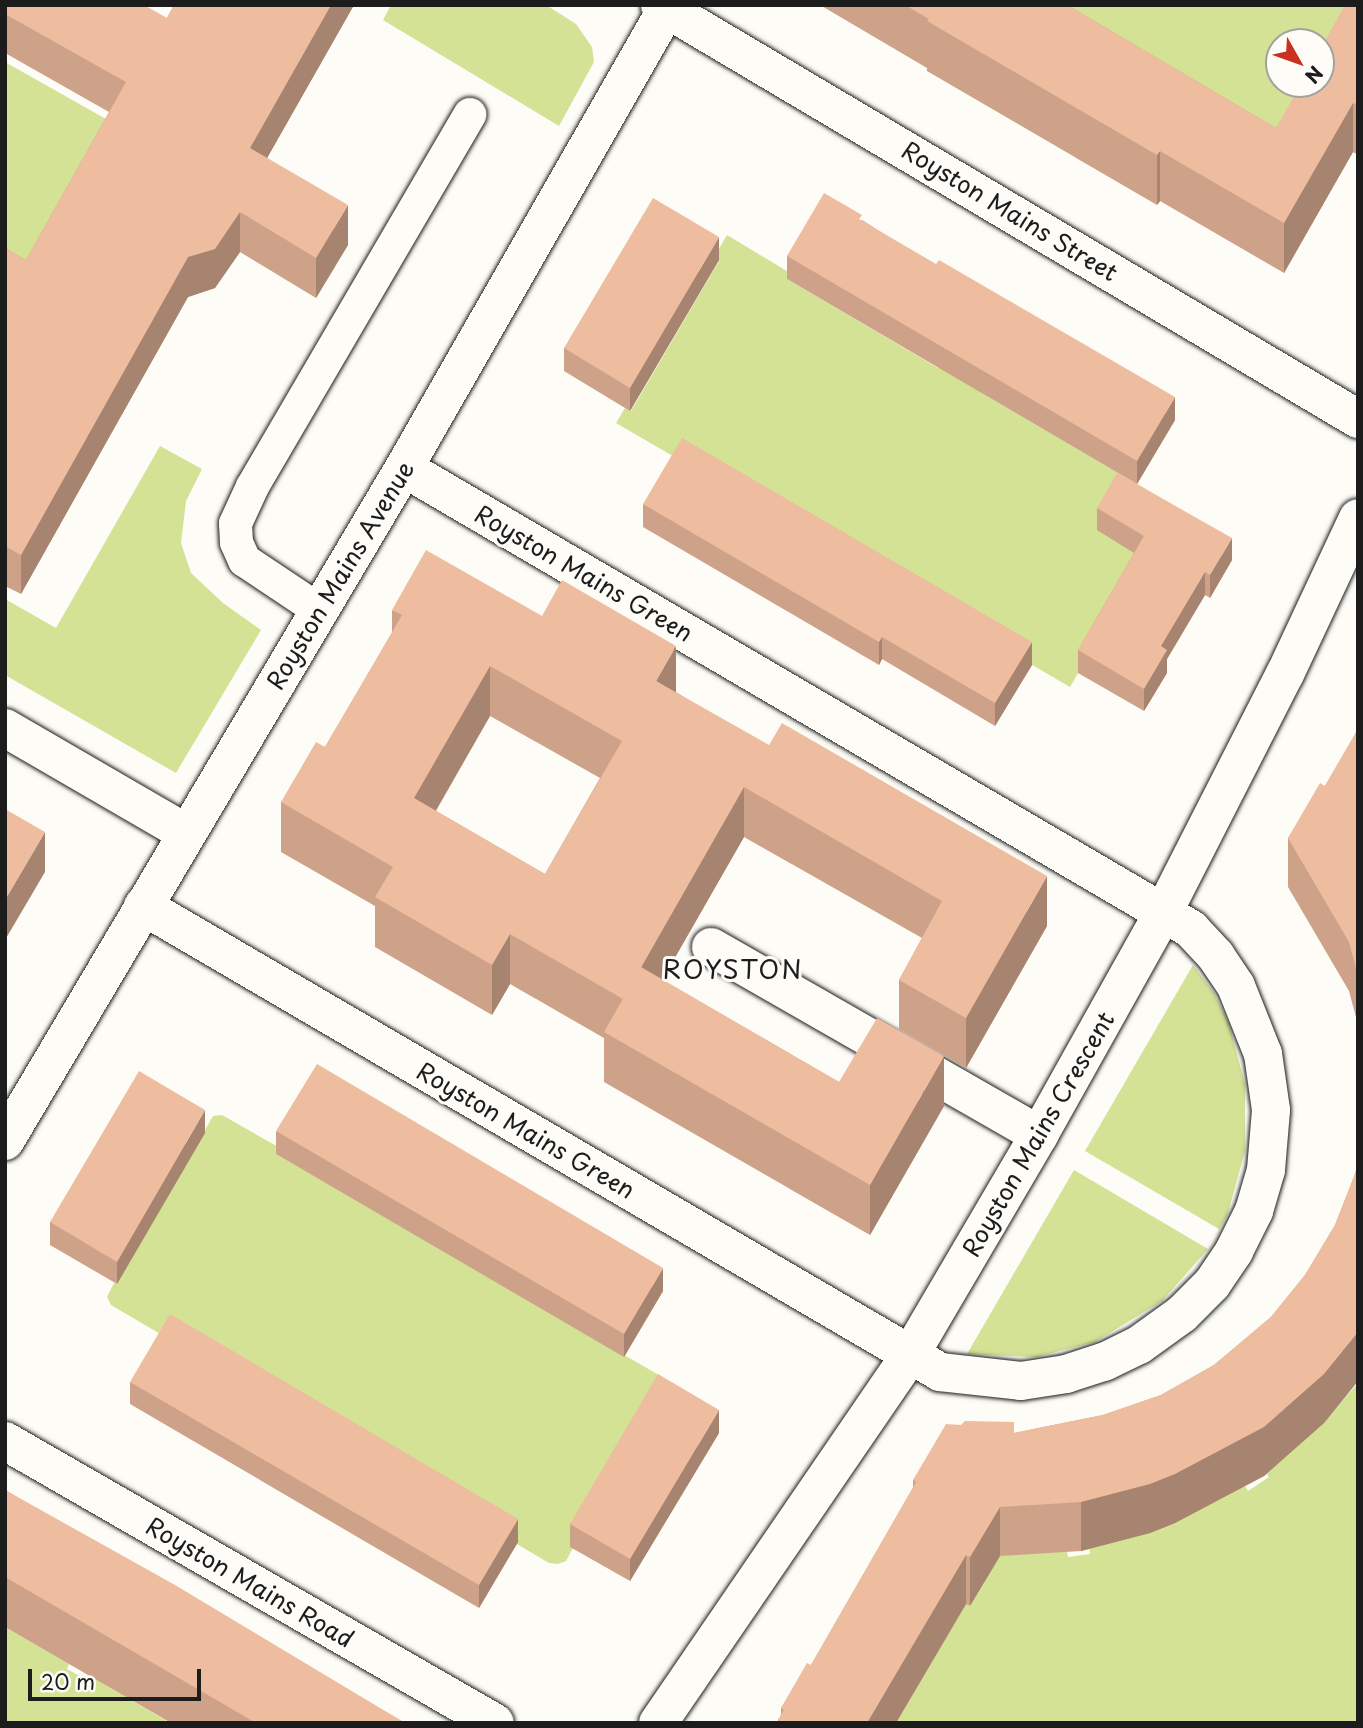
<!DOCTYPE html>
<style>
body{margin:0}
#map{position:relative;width:1363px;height:1728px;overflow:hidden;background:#fdfcf7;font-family:"Playpen Sans",sans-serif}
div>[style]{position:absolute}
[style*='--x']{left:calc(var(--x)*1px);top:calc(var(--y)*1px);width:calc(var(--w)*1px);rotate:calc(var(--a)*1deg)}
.green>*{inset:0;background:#d3e295}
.roads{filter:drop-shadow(0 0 2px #1c1c1c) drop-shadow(0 0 2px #1c1c1c)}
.service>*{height:33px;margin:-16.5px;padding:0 16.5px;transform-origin:16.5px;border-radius:16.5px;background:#fdfcf7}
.minor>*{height:38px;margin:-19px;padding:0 19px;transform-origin:19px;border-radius:19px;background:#fdfcf7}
.wall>*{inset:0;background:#cda289}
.shaded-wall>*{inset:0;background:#a7846f}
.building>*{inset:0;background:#eebc9f}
span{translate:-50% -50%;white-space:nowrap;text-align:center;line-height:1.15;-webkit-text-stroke:6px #fdfcf7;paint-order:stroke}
.street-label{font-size:24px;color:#1c1c1c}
.neighbourhood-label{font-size:26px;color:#1c1c1c;letter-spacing:2px}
.frame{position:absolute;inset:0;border:7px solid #1c1c1c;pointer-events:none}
.north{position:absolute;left:1265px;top:28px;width:70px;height:70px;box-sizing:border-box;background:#fdfcf7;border:2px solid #a3a29f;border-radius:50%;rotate:130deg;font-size:19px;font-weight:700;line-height:28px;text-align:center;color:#1c1c1c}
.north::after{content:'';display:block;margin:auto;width:24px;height:32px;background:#c8321e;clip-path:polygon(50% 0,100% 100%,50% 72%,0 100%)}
.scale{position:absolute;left:28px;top:1669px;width:173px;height:32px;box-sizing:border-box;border:4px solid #1c1c1c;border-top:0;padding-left:9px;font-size:21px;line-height:24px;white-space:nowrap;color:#1c1c1c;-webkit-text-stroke:5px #fdfcf7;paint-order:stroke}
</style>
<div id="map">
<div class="green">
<div style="clip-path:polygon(391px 5px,546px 5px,576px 24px,592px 47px,594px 62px,559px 126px,383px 20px)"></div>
<div style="clip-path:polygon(evenodd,982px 5px,1358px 5px,1324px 197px,982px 5px,1279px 42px,1321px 42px,1321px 84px,1279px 84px,1279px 42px)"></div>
<div style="clip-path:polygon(5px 62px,113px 123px,21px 282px,5px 273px)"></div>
<div style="clip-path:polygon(727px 235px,790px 273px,787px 279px,938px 368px,941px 363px,985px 395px,1175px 506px,1070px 687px,616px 423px,625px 408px,631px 411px,719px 261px,714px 257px)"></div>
<div style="clip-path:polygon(160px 446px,202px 469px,186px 501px,181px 543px,191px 573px,223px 603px,261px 630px,176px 773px,5px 675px,5px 599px,56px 628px)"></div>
<div style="clip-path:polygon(1193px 965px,1214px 993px,1229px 1024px,1245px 1084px,1245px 1151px,1227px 1216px,1219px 1229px,1085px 1151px)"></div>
<div style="clip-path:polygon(222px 1115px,280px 1148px,278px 1155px,664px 1378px,566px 1561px,558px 1564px,549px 1563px,111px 1305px,107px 1297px,114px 1283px,117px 1284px,213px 1116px)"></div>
<div style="clip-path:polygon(1074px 1170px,1208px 1249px,1162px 1301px,1095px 1342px,1036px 1357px,967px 1354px)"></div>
<div style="clip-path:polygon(1358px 1383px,1358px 1723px,896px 1723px,966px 1603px,970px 1606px,983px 1585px,995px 1555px,1067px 1551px,1068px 1557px,1090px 1554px,1089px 1547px,1169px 1525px,1245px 1486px,1248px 1491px,1269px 1477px,1266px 1473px,1321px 1425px)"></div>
<div style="clip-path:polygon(5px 1627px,69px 1664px,67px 1669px,92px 1683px,95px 1679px,170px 1723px,5px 1723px)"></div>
</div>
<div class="roads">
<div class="service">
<div style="--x:319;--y:610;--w:90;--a:-146.3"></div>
<div style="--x:244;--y:560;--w:20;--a:-114"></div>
<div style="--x:236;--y:542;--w:19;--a:-93"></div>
<div style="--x:235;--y:523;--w:41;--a:-65.3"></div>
<div style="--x:252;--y:486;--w:431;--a:-59.7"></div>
</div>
<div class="minor">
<div style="--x:660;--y:5;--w:812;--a:30.67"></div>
<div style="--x:5;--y:728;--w:209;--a:30.1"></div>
<div style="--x:143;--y:906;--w:923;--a:30.31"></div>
<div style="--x:940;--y:1372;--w:81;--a:6.3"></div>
<div style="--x:1021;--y:1381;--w:46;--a:-8.8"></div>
<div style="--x:1066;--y:1374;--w:40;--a:-18"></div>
<div style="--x:1104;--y:1362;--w:39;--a:-26"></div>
<div style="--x:1139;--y:1345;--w:53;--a:-35.8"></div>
<div style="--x:1182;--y:1314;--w:42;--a:-45"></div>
<div style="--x:1212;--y:1284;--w:40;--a:-56"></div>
<div style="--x:1234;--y:1251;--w:45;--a:-63.4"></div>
<div style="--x:1254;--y:1211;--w:43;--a:-73.7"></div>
<div style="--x:1266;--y:1170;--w:60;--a:-85.2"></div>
<div style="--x:1271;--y:1110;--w:57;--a:-98.1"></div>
<div style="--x:1263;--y:1054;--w:73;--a:-111.7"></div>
<div style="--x:1236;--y:986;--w:36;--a:-124"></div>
<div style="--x:1216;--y:956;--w:37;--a:-133"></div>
<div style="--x:1191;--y:929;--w:912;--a:-149.64"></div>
<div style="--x:711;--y:947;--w:378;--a:29.8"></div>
<div style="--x:5;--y:1141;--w:782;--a:-59.34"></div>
<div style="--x:404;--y:468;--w:533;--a:-60.22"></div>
<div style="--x:5;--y:1441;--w:565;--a:29.92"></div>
<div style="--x:658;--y:1723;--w:446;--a:-55.6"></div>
<div style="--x:910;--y:1355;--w:255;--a:-59.6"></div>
<div style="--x:1039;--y:1135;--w:257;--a:-60.8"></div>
<div style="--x:1164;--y:911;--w:266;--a:-63"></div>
<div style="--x:1285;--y:674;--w:172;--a:-64.9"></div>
</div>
</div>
<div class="wall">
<div style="clip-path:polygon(5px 5px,167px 18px,174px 5px,354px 5px,267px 158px,348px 245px,316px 298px,240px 252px,215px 288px,188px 297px,21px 594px,5px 586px,5px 248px,26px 260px,109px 112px,5px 53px)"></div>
<div style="clip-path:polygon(820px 5px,1067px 5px,1276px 128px,1358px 5px,1358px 155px,1353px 152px,1284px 273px,1160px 201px,1157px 205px,927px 71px,927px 68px)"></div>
<div style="clip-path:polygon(862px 220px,1175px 420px,1137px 484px,787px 279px,787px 256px)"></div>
<div style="clip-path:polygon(719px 260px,630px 411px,564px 371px,564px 348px)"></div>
<div style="clip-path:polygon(643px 504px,1032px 665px,995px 726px,882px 659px,879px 665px,643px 527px)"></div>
<div style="clip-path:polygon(1097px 508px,1232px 560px,1210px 598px,1205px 595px,1167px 659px,1167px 673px,1144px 711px,1078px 673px,1078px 650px,1134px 553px,1097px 530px)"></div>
<div style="clip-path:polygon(evenodd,392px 610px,676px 692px,1047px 926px,966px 1068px,899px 1029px,899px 980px,922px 938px,744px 837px,662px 980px,839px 1082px,944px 1106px,870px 1235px,604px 1082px,604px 1038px,510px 984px,492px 1015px,375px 947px,375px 906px,281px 852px,281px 802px,325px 747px,392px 633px,392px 610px,490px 716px,600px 778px,545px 874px,436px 811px,490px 716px)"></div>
<div style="clip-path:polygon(1358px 729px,1358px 1025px,1349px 991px,1288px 887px,1288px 838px,1325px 786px)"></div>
<div style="clip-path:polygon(276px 1131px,663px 1291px,624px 1357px,276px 1154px)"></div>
<div style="clip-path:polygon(205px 1133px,117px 1284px,50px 1245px,50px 1222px)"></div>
<div style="clip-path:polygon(1358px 1163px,1358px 1381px,1324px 1423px,1264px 1476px,1175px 1523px,1150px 1533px,1081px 1551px,1000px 1556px,970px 1606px,966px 1604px,896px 1723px,778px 1723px,778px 1720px,781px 1715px,781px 1708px,811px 1665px,913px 1488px,913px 1480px,1014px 1433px,1103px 1415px,1161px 1395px,1214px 1365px,1271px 1317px,1305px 1275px,1335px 1225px,1355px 1174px)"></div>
<div style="clip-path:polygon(130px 1382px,518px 1542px,479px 1608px,130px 1404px)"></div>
<div style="clip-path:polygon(719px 1433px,630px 1581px,570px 1547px,570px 1524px)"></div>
<div style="clip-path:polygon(5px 1490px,405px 1723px,171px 1723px,5px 1627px)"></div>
</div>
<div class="shaded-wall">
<div style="clip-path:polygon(331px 5px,354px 5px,250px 188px,250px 148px)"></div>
<div style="clip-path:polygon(1353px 103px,1353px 152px,1284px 273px,1284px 223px)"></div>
<div style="clip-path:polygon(1160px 151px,1160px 201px,1157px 205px,1157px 155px)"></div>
<div style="clip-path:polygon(348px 205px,348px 245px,316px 298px,316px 258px)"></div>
<div style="clip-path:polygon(240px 212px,240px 252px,215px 288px,188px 297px,21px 594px,21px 555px,188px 257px)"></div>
<div style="clip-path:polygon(719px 237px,719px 260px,630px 411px,630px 388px)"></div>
<div style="clip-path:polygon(1175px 397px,1175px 420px,1137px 484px,1137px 461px)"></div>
<div style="clip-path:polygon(1232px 538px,1232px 560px,1210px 598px,1210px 575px)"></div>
<div style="clip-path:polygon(1205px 572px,1205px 595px,1167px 659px,1167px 673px,1144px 711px,1144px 689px,1161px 646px)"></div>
<div style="clip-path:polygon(882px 637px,882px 659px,879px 665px,879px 642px)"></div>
<div style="clip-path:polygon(1032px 642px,1032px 665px,995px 726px,995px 703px)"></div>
<div style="clip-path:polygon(676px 646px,676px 695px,656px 681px)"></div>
<div style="clip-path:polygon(490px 666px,490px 716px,414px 848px,414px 798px)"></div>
<div style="clip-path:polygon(744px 787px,744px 837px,625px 1045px,623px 999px)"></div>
<div style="clip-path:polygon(45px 832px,45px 872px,5px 940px,5px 900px)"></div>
<div style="clip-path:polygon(1047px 876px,1047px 926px,966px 1068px,966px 1018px)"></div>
<div style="clip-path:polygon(510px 934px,510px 984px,492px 1015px,492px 965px)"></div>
<div style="clip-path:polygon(944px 1056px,944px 1106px,870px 1235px,870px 1185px)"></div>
<div style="clip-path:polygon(205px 1110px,205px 1133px,117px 1284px,117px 1262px)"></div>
<div style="clip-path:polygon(663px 1268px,663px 1291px,624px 1357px,624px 1334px)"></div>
<div style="clip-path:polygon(1358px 1332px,1358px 1381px,1324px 1423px,1264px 1476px,1175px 1523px,1150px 1533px,1081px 1551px,1081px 1502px)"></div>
<div style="clip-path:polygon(719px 1410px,719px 1433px,630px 1581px,630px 1559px)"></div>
<div style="clip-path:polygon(1000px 1507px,1000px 1556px,970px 1606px,970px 1557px)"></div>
<div style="clip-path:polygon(518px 1519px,518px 1542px,479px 1608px,479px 1585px)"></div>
<div style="clip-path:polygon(966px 1555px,966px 1604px,896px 1723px,867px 1723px)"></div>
</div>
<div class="building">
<div style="clip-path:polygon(5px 5px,144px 5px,167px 18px,174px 5px,331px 5px,250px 148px,348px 205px,316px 258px,240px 212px,215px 249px,188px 257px,21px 555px,5px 546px,5px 248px,26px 260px,126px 82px,5px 14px)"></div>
<div style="clip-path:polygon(905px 5px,1067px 5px,1276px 128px,1301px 84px,1321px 84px,1321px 48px,1345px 5px,1358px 5px,1358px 105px,1353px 103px,1284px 223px,1160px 151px,1157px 155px,927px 21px,929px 19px)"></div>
<div style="clip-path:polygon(824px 193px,862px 215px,859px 219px,936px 264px,939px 260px,1175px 397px,1137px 461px,787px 256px)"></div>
<div style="clip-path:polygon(653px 198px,719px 237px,630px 388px,564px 348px)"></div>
<div style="clip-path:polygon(682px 438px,1032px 642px,995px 703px,882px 637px,879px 642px,643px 504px)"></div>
<div style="clip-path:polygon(1117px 473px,1232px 538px,1210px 575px,1205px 572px,1161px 646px,1167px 650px,1144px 689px,1078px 650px,1144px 536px,1097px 508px)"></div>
<div style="clip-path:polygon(evenodd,426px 550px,542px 616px,562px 580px,676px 646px,656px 681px,769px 745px,782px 723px,1047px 876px,966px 1018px,899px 980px,942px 901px,744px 787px,623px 999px,510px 934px,492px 965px,375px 897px,393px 867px,281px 802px,316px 742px,325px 747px,402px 615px,392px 610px,426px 550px,490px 666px,622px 741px,545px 874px,414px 798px,490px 666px)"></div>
<div style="clip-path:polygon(1358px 729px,1358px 976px,1349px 942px,1288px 838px,1320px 783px,1325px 786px)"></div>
<div style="clip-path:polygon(5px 809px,45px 832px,5px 900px)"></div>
<div style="clip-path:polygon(641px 967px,839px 1082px,877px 1018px,944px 1056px,870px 1185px,604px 1032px)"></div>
<div style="clip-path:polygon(317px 1064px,663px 1268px,624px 1334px,276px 1131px)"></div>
<div style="clip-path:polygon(139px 1071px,205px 1110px,117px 1262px,50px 1222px)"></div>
<div style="clip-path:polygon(1358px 1163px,1358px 1332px,1324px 1374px,1264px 1427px,1175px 1474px,1150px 1484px,1081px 1502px,1000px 1507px,970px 1557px,966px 1555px,867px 1723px,782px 1723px,778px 1720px,784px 1710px,781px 1708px,807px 1663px,811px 1665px,916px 1482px,913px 1480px,946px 1424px,961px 1425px,965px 1421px,1014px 1422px,1014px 1433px,1103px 1415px,1161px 1395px,1214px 1365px,1271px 1317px,1305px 1275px,1335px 1225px,1355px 1174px)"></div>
<div style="clip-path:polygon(170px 1314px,518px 1519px,479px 1585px,130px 1382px)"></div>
<div style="clip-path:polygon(658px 1374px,719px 1410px,630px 1559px,570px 1524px)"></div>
<div style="clip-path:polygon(5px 1490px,175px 1585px,405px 1723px,256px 1723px,5px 1577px)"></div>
</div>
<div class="street-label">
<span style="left:1010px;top:211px;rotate:31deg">Royston Mains Street</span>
<span style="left:584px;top:573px;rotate:30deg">Royston Mains Green</span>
<span style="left:340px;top:575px;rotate:-59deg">Royston Mains Avenue</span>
<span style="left:526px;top:1130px;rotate:30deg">Royston Mains Green</span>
<span style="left:1038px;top:1134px;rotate:-60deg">Royston Mains Crescent</span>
<span style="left:250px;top:1582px;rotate:30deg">Royston Mains Road</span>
</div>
<div class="neighbourhood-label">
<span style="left:733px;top:969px">ROYSTON</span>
</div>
<div class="frame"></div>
<div class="north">N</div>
<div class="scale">20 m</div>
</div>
